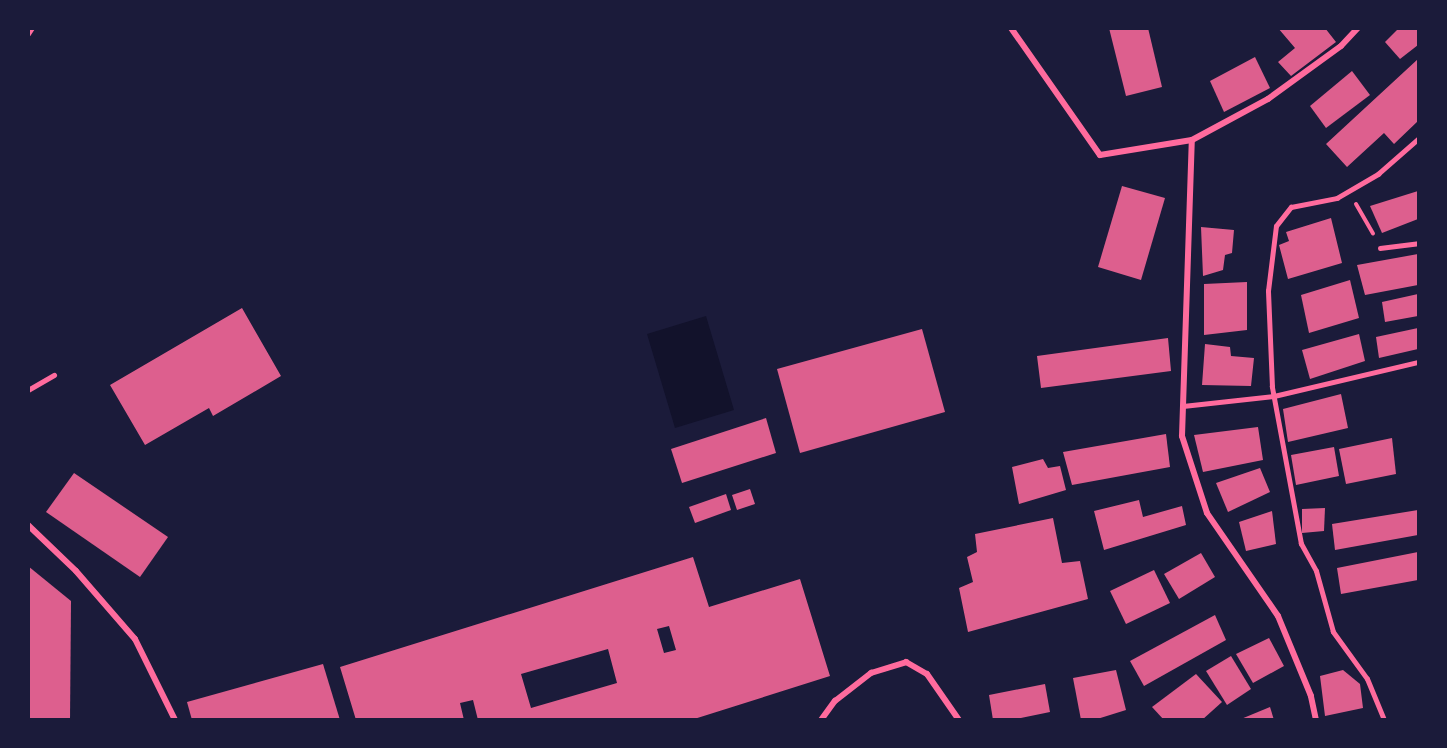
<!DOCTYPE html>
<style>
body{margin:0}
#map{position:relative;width:1447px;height:748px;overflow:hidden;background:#1b1b3a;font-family:Commissioner,sans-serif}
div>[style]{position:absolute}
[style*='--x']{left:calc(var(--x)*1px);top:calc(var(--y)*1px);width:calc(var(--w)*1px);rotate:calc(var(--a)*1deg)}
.water>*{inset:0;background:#12122b}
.building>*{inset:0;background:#dd5f8e}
.path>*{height:4px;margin:-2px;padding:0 2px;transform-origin:2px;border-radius:2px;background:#ff6b9d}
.service>*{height:4.5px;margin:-2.25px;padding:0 2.25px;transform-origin:2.25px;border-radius:2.25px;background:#ff6b9d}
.minor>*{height:6px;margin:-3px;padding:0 3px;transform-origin:3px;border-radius:3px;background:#ff6b9d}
span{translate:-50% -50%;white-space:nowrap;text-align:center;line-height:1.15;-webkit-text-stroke:4.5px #1b1b3a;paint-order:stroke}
.frame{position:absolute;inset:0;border:30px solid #1b1b3a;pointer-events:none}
</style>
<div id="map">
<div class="water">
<div style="clip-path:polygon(706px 316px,734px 410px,675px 428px,647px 334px)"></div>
</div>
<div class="building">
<div style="clip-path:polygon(1109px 28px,1148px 28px,1162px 87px,1126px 96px)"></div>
<div style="clip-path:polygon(1278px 28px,1325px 28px,1336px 42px,1291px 76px,1278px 62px,1295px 48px)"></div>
<div style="clip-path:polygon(1399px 28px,1418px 28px,1418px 45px,1400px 59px,1385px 42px)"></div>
<div style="clip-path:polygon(1255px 57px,1270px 88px,1224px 112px,1210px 81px)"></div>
<div style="clip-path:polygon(1418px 59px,1418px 121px,1394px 144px,1384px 133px,1347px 167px,1326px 144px)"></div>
<div style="clip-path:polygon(1352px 71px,1370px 95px,1326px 128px,1310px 106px)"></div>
<div style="clip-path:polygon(1122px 186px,1165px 198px,1141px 280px,1098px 267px)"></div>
<div style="clip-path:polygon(1418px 191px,1418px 219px,1382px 233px,1370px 206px)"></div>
<div style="clip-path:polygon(1331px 218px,1342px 263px,1288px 279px,1279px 245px,1289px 241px,1286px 232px)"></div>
<div style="clip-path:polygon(1201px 227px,1234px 230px,1232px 253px,1225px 255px,1223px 270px,1203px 276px)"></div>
<div style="clip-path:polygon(1418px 254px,1418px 285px,1365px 295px,1357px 265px)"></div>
<div style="clip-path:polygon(1350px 280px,1359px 318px,1309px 333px,1301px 295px)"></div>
<div style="clip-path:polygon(1247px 282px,1247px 330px,1204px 335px,1204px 284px)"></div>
<div style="clip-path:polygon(1418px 294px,1418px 316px,1385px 322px,1382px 302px)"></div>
<div style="clip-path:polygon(242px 308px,281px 376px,213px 416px,209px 408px,145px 445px,110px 385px)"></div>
<div style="clip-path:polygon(1418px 328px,1418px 349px,1379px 358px,1376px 337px)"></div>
<div style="clip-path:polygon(922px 329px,945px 412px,800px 453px,777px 369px)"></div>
<div style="clip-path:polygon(1359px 334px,1365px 361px,1310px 379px,1302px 350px)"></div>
<div style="clip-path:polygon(1168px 338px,1171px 371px,1041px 388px,1037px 356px)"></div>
<div style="clip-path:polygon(1205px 344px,1230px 347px,1231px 356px,1254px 358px,1251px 386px,1202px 385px)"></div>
<div style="clip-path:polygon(1341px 394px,1348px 428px,1288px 442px,1283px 409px)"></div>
<div style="clip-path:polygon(766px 418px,776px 453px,682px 483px,671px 449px)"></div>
<div style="clip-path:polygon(1258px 427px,1263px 460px,1203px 472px,1194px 435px)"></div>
<div style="clip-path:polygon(1166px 434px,1170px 467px,1072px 485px,1063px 452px)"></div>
<div style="clip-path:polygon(1392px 438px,1396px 474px,1346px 484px,1339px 449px)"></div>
<div style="clip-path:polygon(1334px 447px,1339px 476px,1296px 485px,1291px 455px)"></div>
<div style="clip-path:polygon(1043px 459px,1048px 468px,1060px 466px,1066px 490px,1019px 504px,1012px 467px)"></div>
<div style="clip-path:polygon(1260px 468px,1270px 492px,1228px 512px,1216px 483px)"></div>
<div style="clip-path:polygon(74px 473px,168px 537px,140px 577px,46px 512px)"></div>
<div style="clip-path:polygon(750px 489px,755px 504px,737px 510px,732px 495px)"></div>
<div style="clip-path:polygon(726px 494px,731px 510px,695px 523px,689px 507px)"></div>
<div style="clip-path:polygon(1139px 500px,1143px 517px,1182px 506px,1186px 525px,1104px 550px,1094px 511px)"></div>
<div style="clip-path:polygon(1325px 508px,1324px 531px,1302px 533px,1302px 509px)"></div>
<div style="clip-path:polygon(1418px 510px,1418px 535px,1335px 550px,1332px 524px)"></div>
<div style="clip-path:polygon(1272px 511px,1276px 544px,1246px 551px,1239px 522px)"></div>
<div style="clip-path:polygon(1053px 518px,1062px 563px,1080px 561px,1088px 599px,968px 632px,959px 588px,973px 582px,967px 557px,977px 552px,975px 534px)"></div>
<div style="clip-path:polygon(1418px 552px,1418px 580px,1341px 594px,1337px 568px)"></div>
<div style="clip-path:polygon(1201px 553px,1215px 577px,1179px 599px,1164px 574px)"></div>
<div style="clip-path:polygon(evenodd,693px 557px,709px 607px,800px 579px,830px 676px,691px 720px,478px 720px,473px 700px,460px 703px,464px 720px,356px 720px,340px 667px,693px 557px,669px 626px,676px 650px,664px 653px,657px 629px,669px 626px,693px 557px,608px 649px,617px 683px,531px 708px,521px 674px,608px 649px)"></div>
<div style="clip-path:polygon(28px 566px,71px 601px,70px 720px,28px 720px)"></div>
<div style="clip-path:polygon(1154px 570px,1170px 603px,1126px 624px,1110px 591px)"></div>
<div style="clip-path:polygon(1215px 615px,1226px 640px,1144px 686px,1130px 661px)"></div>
<div style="clip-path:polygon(1269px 638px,1284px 666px,1253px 683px,1236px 654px)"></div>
<div style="clip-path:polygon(1231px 656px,1251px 689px,1227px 705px,1206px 671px)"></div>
<div style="clip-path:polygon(323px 664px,340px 720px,192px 720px,187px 702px)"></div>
<div style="clip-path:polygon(1116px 670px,1126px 710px,1094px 720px,1081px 720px,1073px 678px)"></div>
<div style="clip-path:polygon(1343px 670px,1360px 684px,1363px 708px,1325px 716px,1320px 676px)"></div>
<div style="clip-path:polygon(1196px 674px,1222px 702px,1202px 720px,1164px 720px,1152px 707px)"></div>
<div style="clip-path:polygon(1045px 684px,1050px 712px,1011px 720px,993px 720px,989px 695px)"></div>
<div style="clip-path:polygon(1270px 707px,1274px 720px,1241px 720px,1241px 719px)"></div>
</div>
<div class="path">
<div style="--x:1356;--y:204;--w:34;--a:60"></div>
</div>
<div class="service">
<div style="--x:1380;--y:248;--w:38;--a:-7"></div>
<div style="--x:28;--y:390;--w:30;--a:-30"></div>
<div style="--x:1183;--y:406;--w:92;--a:-6.3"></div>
<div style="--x:1274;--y:396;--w:148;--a:-13.3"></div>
<div style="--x:1384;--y:720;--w:44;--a:-112.5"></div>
<div style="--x:1367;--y:679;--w:58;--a:-125.9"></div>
<div style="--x:1333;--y:632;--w:63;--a:-105.6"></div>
<div style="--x:1316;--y:571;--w:31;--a:-119"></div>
<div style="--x:1301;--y:544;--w:160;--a:-100.5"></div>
<div style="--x:1272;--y:387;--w:96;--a:-92.4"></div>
<div style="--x:1268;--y:291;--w:65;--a:-83"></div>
<div style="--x:1276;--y:226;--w:24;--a:-52"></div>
<div style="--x:1291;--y:207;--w:47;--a:-11.1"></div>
<div style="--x:1337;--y:198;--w:48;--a:-30.3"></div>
<div style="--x:1378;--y:174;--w:53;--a:-41.2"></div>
</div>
<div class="minor">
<div style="--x:1011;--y:28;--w:155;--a:55"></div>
<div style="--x:1100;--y:155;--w:93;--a:-9.3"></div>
<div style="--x:28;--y:34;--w:7;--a:-56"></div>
<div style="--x:28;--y:525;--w:66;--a:43.8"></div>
<div style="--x:76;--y:571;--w:90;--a:49.1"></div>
<div style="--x:135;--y:639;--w:90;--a:63.7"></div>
<div style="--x:821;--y:720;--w:24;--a:-54"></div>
<div style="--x:835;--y:701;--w:46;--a:-37.9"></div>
<div style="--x:871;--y:673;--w:37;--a:-17"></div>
<div style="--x:906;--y:662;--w:24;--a:30"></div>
<div style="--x:927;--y:674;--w:56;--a:55.2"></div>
<div style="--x:1316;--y:720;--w:25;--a:-102"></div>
<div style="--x:1311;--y:696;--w:87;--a:-112.4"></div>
<div style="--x:1278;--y:616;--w:125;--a:-124.6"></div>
<div style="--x:1207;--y:513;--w:81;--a:-108"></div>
<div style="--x:1182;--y:436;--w:296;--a:-88.1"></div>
<div style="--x:1192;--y:140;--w:86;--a:-28.3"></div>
<div style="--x:1268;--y:99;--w:90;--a:-36"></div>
<div style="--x:1341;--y:46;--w:25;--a:-47"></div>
</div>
<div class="frame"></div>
</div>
